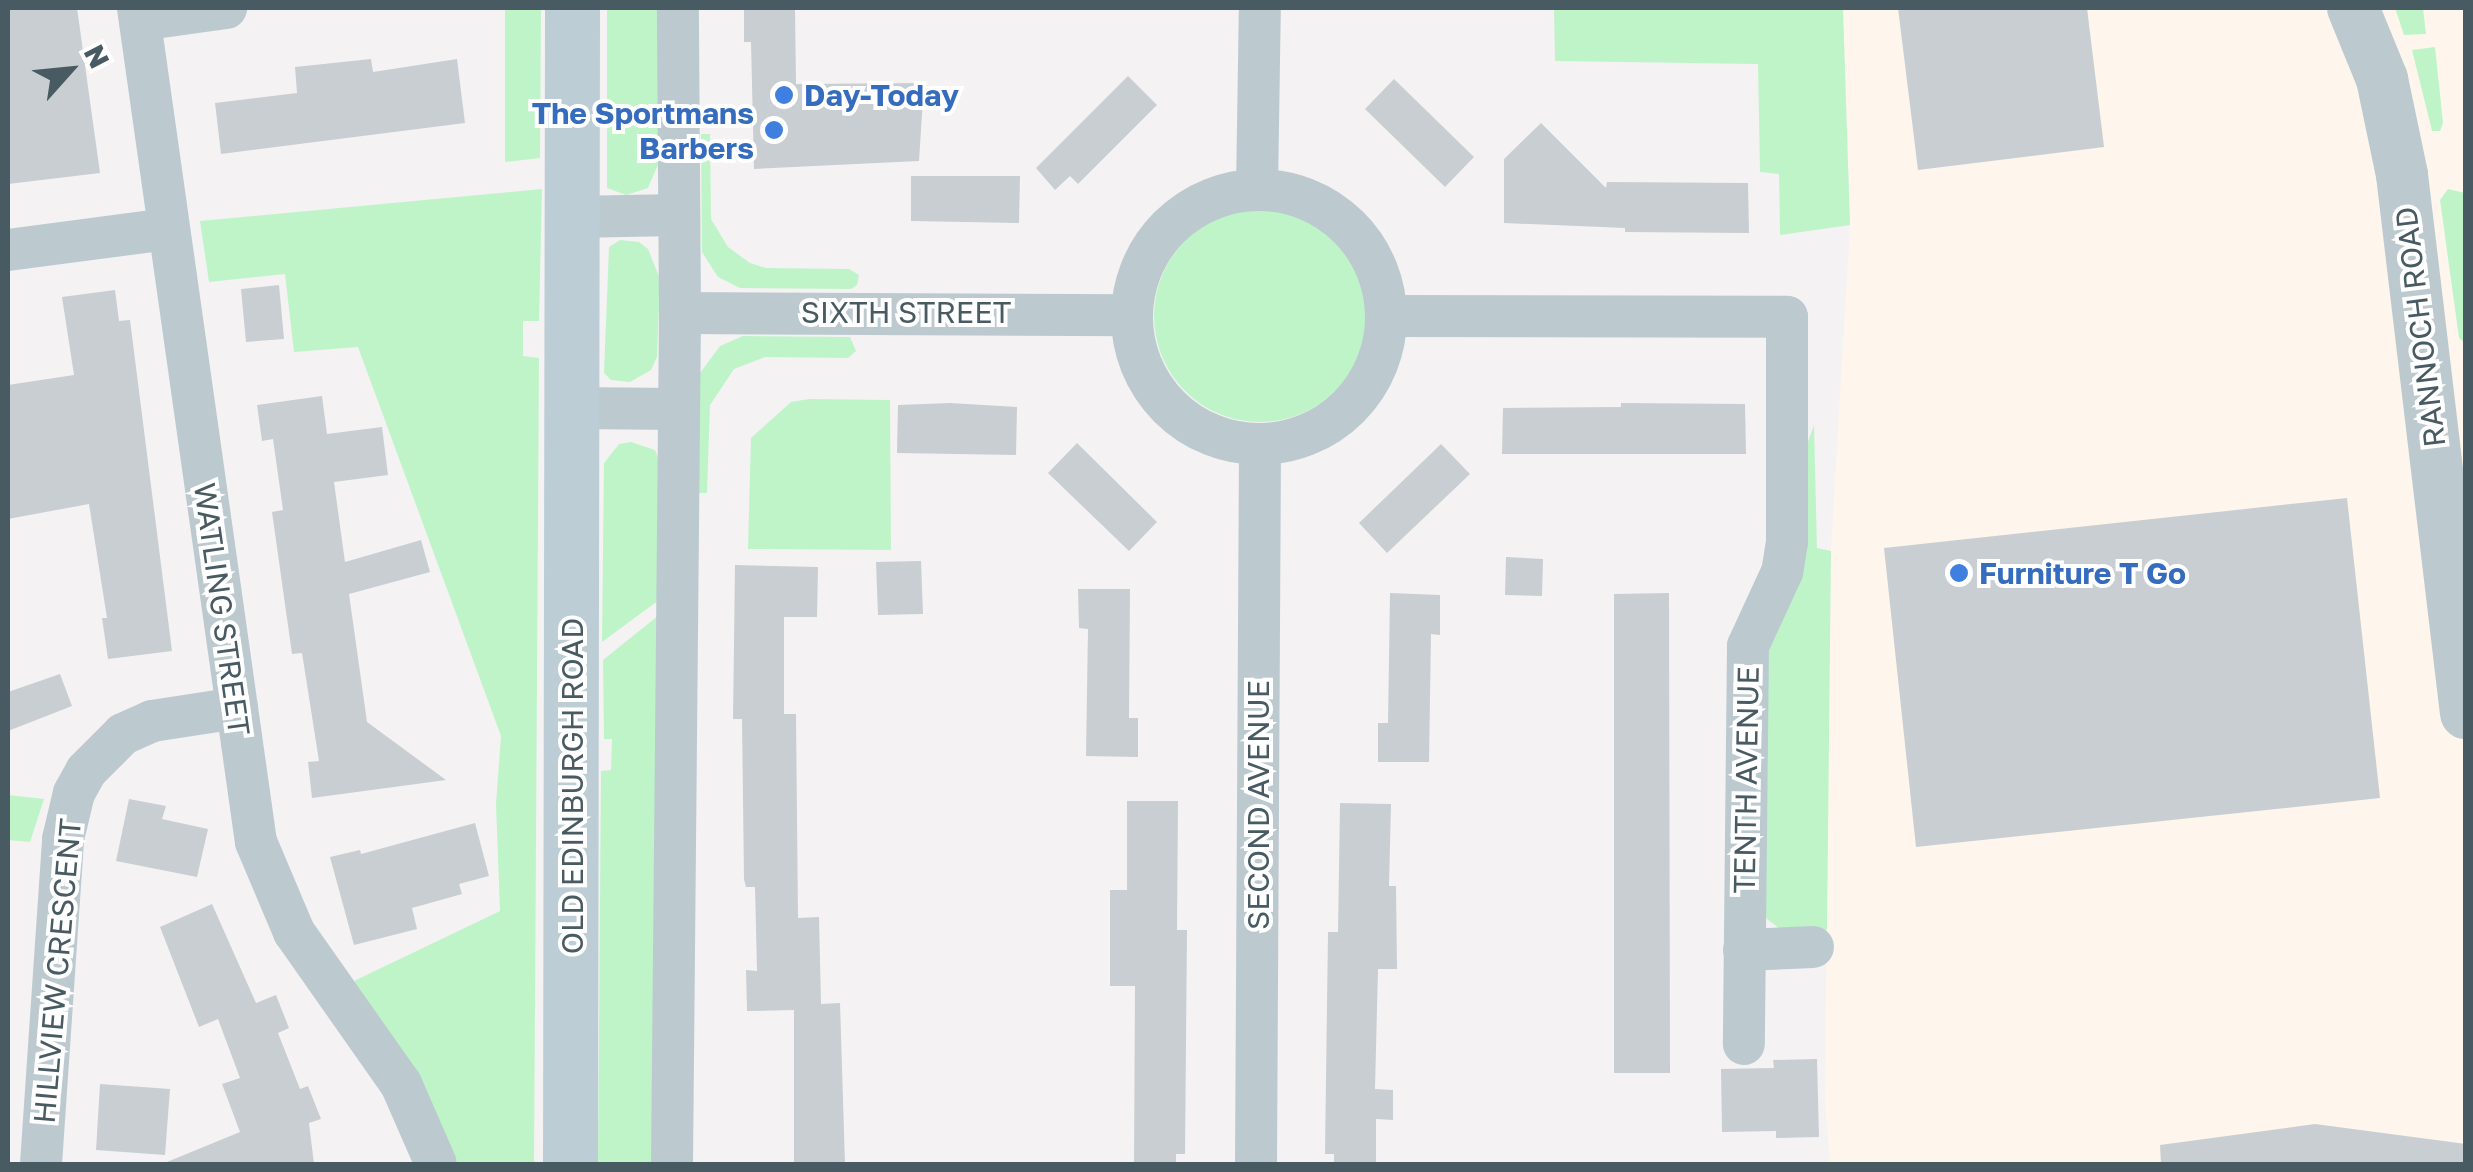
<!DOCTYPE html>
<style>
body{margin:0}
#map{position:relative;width:2473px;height:1172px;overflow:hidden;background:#f5f2f3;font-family:"Golos Text",sans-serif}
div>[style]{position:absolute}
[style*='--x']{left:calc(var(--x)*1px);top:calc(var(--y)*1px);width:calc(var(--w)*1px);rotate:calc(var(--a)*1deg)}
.commercial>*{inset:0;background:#fef6ed}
.green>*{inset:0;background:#bff4c9}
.round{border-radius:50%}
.building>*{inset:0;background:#c9ced2}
.minor>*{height:42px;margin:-21px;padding:0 21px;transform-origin:21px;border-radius:21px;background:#bccad0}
.minor>.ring{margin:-21px;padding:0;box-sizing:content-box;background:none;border:42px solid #bccad0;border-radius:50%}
.tertiary>*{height:52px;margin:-26px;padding:0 26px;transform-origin:26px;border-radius:26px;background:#bccad0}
.secondary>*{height:55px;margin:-27.5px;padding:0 27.5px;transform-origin:27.5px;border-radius:27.5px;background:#bdcdd5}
.dots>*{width:28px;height:28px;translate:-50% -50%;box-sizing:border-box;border:5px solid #fff;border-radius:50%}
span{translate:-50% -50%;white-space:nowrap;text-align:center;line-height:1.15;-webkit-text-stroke:8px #fff;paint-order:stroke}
.shop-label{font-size:30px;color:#366cbe;font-weight:700}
.left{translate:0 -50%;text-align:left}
.right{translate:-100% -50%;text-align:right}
.street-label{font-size:30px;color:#485a62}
.frame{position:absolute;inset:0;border:10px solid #485a62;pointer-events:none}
.north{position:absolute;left:20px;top:20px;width:100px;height:100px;-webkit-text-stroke:8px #fff;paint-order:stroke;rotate:63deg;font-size:28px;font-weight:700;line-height:40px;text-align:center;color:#485a62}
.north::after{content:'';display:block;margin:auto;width:35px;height:45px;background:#485a62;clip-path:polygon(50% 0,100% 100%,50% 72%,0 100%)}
</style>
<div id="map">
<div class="commercial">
<div style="clip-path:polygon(1843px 8px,2465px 8px,2465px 1164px,1830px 1164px,1825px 1103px,1830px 567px,1850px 225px)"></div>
</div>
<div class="green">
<div style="clip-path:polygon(505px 8px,541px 8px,540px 158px,505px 162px)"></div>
<div style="clip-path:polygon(607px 8px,664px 8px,663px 153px,648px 188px,626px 195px,607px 188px)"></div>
<div style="clip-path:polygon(1554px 8px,1843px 8px,1850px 225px,1780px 235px,1779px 174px,1760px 172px,1758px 64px,1555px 61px)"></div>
<div style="clip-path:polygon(2395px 8px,2423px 8px,2426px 34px,2404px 35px)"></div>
<div style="clip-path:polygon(2435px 47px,2443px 123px,2440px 131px,2432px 131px,2412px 50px)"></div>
<div style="clip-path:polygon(701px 134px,710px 134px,711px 219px,728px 247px,750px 263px,766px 268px,849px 269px,859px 275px,857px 285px,851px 289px,740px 288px,718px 277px,702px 252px)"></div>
<div style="clip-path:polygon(542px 189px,539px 321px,523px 321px,523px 356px,539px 358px,534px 1164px,458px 1164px,421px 1079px,354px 981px,500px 911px,496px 804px,501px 736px,358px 347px,294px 352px,285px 274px,209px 282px,200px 221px)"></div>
<div style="clip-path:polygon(2448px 189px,2465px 193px,2465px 343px,2459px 338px,2440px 200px)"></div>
<div class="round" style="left:1154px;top:210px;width:212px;height:212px"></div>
<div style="clip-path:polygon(620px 240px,639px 242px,648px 249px,660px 279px,657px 357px,651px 370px,630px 382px,611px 380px,604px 373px,609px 247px)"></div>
<div style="clip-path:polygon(743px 336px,850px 337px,856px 351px,848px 358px,765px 357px,734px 369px,710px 405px,707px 493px,697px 493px,700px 373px,720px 346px)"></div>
<div style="clip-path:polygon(809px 399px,890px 400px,891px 550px,748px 549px,751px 438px,791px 402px)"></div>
<div style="clip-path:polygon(1814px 425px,1817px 548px,1831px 551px,1827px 930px,1784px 932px,1767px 919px,1761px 905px,1760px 654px,1796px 475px)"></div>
<div style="clip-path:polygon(631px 442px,655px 450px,661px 466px,659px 600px,602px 642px,604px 463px,619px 444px)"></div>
<div style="clip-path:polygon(659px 615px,655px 1164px,598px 1164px,601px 771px,611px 770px,612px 739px,604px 739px,603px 660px)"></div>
<div style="clip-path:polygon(8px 795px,44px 799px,30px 842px,8px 840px)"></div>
</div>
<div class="building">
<div style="clip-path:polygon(8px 8px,77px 8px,100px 173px,8px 184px)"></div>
<div style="clip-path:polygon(744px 8px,795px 8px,796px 84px,924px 83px,919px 161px,754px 169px,751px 42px,744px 42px)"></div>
<div style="clip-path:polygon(1898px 8px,2087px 8px,2104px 147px,1918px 170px)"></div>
<div style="clip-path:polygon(371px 59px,373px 72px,457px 59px,465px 123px,221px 154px,215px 103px,297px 93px,295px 67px)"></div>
<div style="clip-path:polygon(1128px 76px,1157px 105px,1078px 184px,1070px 176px,1055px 190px,1036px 168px)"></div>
<div style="clip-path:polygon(1394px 79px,1474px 157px,1445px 187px,1365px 109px)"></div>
<div style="clip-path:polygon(1541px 123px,1606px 188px,1607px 182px,1748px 183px,1749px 233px,1625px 232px,1625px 228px,1504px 223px,1504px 159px)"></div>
<div style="clip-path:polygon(911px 176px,1020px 176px,1019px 223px,911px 221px)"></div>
<div style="clip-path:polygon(279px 285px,284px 339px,246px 342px,241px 289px)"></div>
<div style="clip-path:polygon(115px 290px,119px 321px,130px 320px,172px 651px,108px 659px,102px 618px,107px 618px,89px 504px,8px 519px,8px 385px,74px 375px,62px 297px)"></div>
<div style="clip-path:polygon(322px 396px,327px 434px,382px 427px,388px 475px,334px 482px,345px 562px,421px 540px,430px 572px,349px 594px,367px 722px,446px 780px,312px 798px,308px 762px,319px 761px,302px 653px,292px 654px,272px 512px,283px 510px,273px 439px,262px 441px,257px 405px)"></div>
<div style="clip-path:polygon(950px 403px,1017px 407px,1016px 455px,897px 453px,898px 405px)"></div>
<div style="clip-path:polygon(1621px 403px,1745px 404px,1746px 454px,1502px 454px,1503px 408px,1621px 407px)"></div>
<div style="clip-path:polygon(1077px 443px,1157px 522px,1129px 551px,1048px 473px)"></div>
<div style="clip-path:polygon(1441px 444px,1470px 474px,1387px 553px,1359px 523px)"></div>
<div style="clip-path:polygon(2347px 498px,2380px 798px,1916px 847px,1884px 548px)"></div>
<div style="clip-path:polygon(1506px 557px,1543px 559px,1542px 596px,1505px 595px)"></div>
<div style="clip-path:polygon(921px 561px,923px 614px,878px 615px,876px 562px)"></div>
<div style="clip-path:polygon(735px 565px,818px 567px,817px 617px,784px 617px,784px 714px,796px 714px,798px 918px,819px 917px,821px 1004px,840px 1003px,845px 1164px,794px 1164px,794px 1010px,747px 1011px,746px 970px,757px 971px,755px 887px,746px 887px,744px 879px,742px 719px,733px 719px)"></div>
<div style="clip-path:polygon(1078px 589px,1130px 589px,1129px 718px,1138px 718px,1138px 757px,1086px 756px,1088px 629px,1079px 628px)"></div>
<div style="clip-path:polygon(1390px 593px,1440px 595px,1440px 635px,1431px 634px,1429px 762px,1378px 762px,1378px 723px,1388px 723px)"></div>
<div style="clip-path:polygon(1669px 593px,1670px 1073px,1614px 1073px,1614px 594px)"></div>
<div style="clip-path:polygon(60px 674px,72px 706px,8px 731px,8px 692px)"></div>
<div style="clip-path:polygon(129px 799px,166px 806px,162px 819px,208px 829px,197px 877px,116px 861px)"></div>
<div style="clip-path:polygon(1127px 801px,1178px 801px,1177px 930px,1187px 930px,1185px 1154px,1176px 1154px,1176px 1164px,1134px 1164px,1135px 986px,1110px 986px,1110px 890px,1127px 890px)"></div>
<div style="clip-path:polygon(1340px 803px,1391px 804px,1389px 886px,1396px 886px,1397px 969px,1378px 969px,1375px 1089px,1393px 1090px,1393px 1120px,1376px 1119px,1376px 1164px,1334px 1164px,1334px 1154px,1325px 1154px,1328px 932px,1338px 932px)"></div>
<div style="clip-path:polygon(475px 823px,489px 876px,459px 884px,462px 894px,412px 908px,417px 929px,354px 945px,330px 857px,360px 850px,361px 854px)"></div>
<div style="clip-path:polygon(212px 904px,256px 1003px,276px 995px,289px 1028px,278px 1033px,300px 1089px,308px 1086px,321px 1119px,309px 1123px,314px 1164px,162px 1164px,240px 1132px,222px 1084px,240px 1078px,218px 1019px,199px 1027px,160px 927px)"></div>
<div style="clip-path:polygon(1817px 1059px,1819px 1137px,1776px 1138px,1776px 1131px,1722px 1132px,1721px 1069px,1774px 1068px,1773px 1060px)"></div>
<div style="clip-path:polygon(100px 1084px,170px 1089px,165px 1155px,96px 1150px)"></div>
<div style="clip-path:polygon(2315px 1124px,2466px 1144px,2466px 1164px,2161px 1164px,2160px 1145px)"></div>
</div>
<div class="minor">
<div style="--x:138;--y:8;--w:842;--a:81.95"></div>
<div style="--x:256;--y:842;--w:98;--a:67.1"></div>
<div style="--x:294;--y:932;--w:186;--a:54.9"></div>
<div style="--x:401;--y:1084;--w:87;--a:66.4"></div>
<div style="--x:140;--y:20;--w:87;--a:-7.9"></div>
<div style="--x:1257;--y:189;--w:181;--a:-89.1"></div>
<div class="ring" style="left:1132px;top:190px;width:212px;height:212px"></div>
<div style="--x:572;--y:217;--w:105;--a:-1.1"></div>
<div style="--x:8;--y:250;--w:160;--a:-7.5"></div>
<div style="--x:680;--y:313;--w:452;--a:0.3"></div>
<div style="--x:1387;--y:316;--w:400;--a:0.1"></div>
<div style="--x:1787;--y:317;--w:225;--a:90"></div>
<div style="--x:1787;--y:542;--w:30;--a:99"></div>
<div style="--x:1782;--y:572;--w:81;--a:114.7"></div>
<div style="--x:1748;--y:646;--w:398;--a:90.6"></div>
<div style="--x:573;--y:408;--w:105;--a:0.5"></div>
<div style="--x:1744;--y:950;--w:69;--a:-2.5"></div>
<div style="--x:41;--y:1164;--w:326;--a:-86.1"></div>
<div style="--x:63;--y:839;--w:47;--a:-76.6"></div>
<div style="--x:74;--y:793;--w:25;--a:-61"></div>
<div style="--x:86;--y:771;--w:52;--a:-45"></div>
<div style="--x:123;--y:734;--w:32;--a:-24"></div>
<div style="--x:152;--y:721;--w:86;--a:-8.7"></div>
<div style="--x:672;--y:1164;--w:851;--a:-89.46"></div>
<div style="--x:680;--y:313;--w:305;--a:-90.4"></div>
<div style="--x:1256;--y:1164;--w:719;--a:-89.68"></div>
</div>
<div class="tertiary">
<div style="--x:2353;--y:8;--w:77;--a:67.8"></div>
<div style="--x:2382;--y:79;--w:98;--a:78.2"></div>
<div style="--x:2402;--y:175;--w:542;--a:83.22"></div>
</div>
<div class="secondary">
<div style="--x:570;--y:1164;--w:1156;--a:-89.9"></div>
</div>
<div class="dots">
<div style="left:784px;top:95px;background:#3f7fe0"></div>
<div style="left:774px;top:130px;background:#3f7fe0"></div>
<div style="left:1959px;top:573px;background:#3f7fe0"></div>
</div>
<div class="shop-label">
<span class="left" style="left:804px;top:95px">Day-Today</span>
<span class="right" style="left:754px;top:130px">The Sportmans<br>Barbers</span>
<span class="left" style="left:1979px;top:573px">Furniture T Go</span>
</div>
<div class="street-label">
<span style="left:906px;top:312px">SIXTH STREET</span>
<span style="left:2420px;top:327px;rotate:-97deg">RANNOCH ROAD</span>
<span style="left:222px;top:609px;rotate:82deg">WATLING STREET</span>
<span style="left:1746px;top:780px;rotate:-89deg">TENTH AVENUE</span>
<span style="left:572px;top:786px;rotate:-90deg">OLD EDINBURGH ROAD</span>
<span style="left:1258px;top:805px;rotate:-90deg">SECOND AVENUE</span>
<span style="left:57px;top:971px;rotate:-85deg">HILLVIEW CRESCENT</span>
</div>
<div class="frame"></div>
<div class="north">N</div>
</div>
